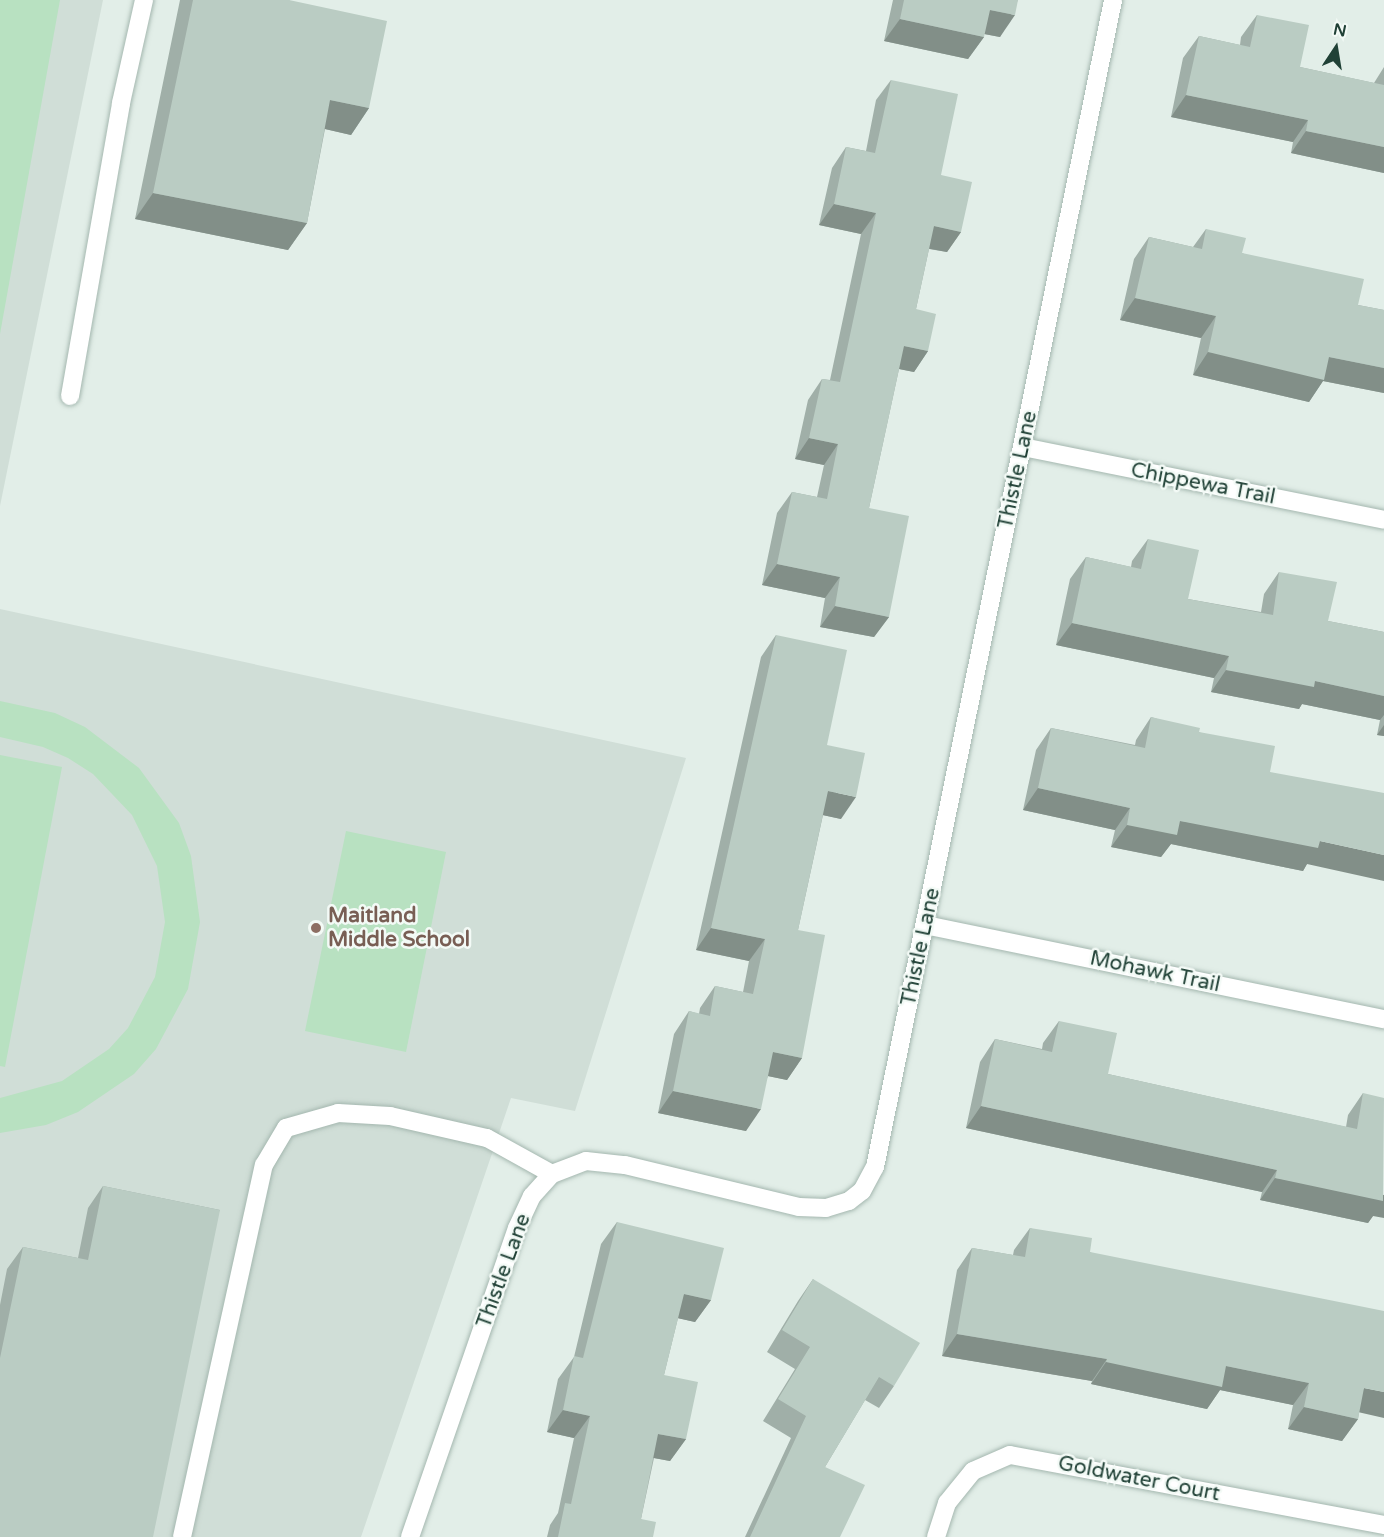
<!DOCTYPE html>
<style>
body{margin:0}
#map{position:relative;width:1384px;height:1537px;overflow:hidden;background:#e2eee8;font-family:"Varela Round",sans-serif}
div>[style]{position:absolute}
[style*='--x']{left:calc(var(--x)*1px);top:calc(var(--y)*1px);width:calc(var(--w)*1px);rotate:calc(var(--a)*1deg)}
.built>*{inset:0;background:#d0ded7}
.green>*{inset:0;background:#b8e1c1}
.roads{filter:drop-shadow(0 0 2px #a4b7af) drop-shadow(0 0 2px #a4b7af)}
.service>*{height:18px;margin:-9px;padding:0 9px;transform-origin:9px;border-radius:9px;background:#fff}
.minor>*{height:18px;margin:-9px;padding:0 9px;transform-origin:9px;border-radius:9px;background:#fff}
.tertiary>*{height:18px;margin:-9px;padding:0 9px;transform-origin:9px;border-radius:9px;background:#fff}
.wall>*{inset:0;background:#a0afa8}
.shaded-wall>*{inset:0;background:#828f88}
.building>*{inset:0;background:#baccc3}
.dots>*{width:16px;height:16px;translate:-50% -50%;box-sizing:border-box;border:3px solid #f3faf6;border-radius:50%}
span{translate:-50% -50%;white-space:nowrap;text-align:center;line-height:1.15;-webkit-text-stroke:5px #f3faf6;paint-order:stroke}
.street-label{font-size:21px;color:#204136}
.education-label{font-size:21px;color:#785e54;font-weight:700}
.left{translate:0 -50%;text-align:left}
.north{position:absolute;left:1306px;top:18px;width:60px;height:60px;-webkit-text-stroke:4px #f3faf6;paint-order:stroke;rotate:12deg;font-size:16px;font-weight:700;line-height:24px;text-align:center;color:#204136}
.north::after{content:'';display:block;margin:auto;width:21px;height:27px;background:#204136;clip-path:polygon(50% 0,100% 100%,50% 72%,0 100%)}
</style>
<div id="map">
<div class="built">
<div style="clip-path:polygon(0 0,103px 0,0 506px)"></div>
<div style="clip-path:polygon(0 609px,686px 758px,575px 1111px,511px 1098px,361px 1537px,0 1537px)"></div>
</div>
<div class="green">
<div style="clip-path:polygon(0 0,60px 0,0 334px)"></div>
<div style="clip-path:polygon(0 701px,55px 713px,85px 727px,139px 768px,179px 823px,191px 856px,200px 922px,188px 989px,156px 1049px,134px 1074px,78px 1112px,46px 1125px,0 1133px,0 1098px,62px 1081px,109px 1049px,128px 1028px,155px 977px,165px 922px,157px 866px,132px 815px,93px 774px,68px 758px,43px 747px,0 737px)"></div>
<div style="clip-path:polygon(0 755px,62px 767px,5px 1067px,0 1066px)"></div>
<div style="clip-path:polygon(346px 831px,446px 852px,406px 1052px,305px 1031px)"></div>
</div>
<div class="roads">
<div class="service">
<div style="--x:70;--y:396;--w:297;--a:-80.1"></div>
<div style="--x:121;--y:103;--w:106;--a:-77.4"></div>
<div style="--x:182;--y:1537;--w:381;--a:-77.6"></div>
<div style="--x:264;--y:1165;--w:43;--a:-59.3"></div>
<div style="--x:286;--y:1128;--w:54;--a:-16.1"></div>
<div style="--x:338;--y:1113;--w:52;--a:3.3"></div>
<div style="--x:390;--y:1116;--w:99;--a:12.8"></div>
<div style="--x:487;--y:1138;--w:74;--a:29"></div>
</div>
<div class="minor">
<div style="--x:1023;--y:447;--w:368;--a:11.4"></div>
<div style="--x:925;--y:925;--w:469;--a:11.6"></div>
<div style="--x:936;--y:1537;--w:36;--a:-72"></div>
<div style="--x:947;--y:1503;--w:41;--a:-50.9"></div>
<div style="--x:973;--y:1471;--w:40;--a:-23.4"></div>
<div style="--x:1010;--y:1455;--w:380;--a:10.6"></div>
</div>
<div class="tertiary">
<div style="--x:410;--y:1537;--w:327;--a:-70.9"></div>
<div style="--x:517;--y:1228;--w:35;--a:-65"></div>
<div style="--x:532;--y:1196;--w:30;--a:-48"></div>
<div style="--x:552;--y:1174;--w:36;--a:-21"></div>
<div style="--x:586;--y:1161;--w:39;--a:6"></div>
<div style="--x:625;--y:1165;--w:179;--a:13.6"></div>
<div style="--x:799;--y:1207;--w:27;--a:2"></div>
<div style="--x:826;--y:1208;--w:24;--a:-17"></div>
<div style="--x:849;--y:1201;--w:16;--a:-38"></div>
<div style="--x:862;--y:1191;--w:27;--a:-62"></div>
<div style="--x:875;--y:1167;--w:1191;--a:-78.47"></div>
</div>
</div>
<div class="wall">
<div style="clip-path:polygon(180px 0,289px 0,369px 108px,351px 135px,325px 129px,307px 223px,288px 250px,135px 219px)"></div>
<div style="clip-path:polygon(893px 0,1018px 0,1000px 37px,984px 34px,984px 37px,968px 59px,884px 41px)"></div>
<div style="clip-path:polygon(1257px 15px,1300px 67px,1374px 83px,1384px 67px,1384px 173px,1291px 153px,1293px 142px,1171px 117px,1183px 58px,1199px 36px,1240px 45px,1241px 37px)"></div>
<div style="clip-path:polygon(891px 80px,941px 175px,961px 232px,947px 252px,929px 249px,916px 309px,928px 351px,914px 372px,899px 369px,869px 508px,889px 617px,874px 637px,820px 627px,825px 598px,762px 585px,777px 513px,792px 492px,817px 497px,824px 465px,795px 459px,808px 400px,822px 379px,830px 380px,861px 234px,819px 225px,832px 168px,846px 147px,866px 151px,876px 100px)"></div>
<div style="clip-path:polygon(1206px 229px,1242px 253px,1358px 305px,1384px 310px,1384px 393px,1323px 381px,1309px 402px,1193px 375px,1201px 338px,1120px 320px,1134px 259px,1149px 237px,1193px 247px)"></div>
<div style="clip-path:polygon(1148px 539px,1188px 599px,1261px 612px,1264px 594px,1279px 572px,1328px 621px,1384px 632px,1384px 736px,1377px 735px,1380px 720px,1302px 704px,1299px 709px,1211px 692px,1214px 678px,1056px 645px,1070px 579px,1086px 557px,1131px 567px,1132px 561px)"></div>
<div style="clip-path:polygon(776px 635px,827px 745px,841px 819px,823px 815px,798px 930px,802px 1058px,787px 1080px,768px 1076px,746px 1131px,658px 1113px,674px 1034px,689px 1011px,699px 1014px,700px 1008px,715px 986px,743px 992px,749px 961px,696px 950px,761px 657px)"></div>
<div style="clip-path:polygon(1151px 717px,1199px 732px,1270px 772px,1307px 864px,1303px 871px,1171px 844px,1161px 857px,1111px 847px,1115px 830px,1023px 810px,1036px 750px,1051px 728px,1135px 745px,1136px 740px)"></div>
<div style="clip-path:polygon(1059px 1021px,1108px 1074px,1346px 1127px,1348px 1115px,1363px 1093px,1373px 1216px,1368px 1223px,1260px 1200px,1262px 1192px,966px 1128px,980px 1062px,995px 1039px,1042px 1049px,1043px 1043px)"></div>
<div style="clip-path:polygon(103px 1186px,220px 1210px,0 1537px,0 1305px,7px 1269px,23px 1247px,78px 1258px,88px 1208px)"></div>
<div style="clip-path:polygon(617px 1222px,711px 1300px,695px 1322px,678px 1318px,664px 1375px,686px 1439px,670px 1461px,654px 1458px,641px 1519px,653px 1537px,547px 1537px,550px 1525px,558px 1513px,574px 1438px,547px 1432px,558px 1379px,574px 1357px,601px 1244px)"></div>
<div style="clip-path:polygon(1030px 1228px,1090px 1252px,1359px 1412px,1358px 1419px,1342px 1441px,1288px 1429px,1293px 1405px,1220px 1390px,1207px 1409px,1091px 1384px,1092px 1381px,942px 1356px,957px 1270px,972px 1248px,1013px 1255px,1014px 1250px)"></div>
<div style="clip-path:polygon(813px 1279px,894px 1386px,879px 1408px,865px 1400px,825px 1467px,840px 1537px,745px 1537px,791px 1438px,763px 1421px,795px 1369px,767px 1352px,798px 1301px)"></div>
</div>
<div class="shaded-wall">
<div style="clip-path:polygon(990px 10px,1015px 15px,1000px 37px,974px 32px)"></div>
<div style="clip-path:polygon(900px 19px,984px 37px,968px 59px,884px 41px)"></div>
<div style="clip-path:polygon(1186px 95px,1308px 120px,1293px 142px,1171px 117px)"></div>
<div style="clip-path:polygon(330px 100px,369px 108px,351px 135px,312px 126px)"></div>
<div style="clip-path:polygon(1306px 131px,1384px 147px,1384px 173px,1291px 153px)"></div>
<div style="clip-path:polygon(153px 193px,307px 223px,288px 250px,135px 219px)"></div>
<div style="clip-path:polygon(834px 204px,876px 213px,861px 234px,819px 225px)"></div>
<div style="clip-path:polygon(934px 226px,961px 232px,947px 252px,920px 247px)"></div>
<div style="clip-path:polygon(1135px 298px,1216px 316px,1201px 338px,1120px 320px)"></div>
<div style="clip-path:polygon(904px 346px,928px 351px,914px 372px,889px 367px)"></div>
<div style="clip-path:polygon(1208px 352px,1329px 357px,1384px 368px,1384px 393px,1323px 381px,1309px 402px,1193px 375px)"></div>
<div style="clip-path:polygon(809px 438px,838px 444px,824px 465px,795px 459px)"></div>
<div style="clip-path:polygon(777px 564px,840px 577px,825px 598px,762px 585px)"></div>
<div style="clip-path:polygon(835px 606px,889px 617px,874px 637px,820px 627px)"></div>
<div style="clip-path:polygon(1072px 623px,1229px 656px,1214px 678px,1056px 645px)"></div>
<div style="clip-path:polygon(1226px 670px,1315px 681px,1384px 696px,1384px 715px,1380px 720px,1302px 704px,1299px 709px,1211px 692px)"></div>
<div style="clip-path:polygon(1384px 725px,1384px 736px,1377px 735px)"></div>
<div style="clip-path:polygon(1038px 788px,1130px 808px,1115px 830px,1023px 810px)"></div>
<div style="clip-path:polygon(828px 791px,856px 797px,841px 819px,813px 813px)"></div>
<div style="clip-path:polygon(1180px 821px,1320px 841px,1384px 855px,1384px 881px,1307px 864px,1303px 871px,1171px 844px,1161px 857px,1111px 847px,1127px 825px)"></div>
<div style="clip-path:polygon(711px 928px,765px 939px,749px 961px,696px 950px)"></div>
<div style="clip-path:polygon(773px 1052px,802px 1058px,787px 1080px,758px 1074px)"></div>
<div style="clip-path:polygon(673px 1091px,761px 1109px,746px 1131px,658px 1113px)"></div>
<div style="clip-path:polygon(981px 1106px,1277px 1170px,1262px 1192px,966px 1128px)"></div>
<div style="clip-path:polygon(1275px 1178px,1384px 1195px,1384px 1218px,1373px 1216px,1368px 1223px,1260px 1200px)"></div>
<div style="clip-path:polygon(684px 1294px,711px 1300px,695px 1322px,668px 1316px)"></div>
<div style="clip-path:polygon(957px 1334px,1107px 1359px,1092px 1381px,942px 1356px)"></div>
<div style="clip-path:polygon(1106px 1362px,1226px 1366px,1309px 1383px,1293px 1405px,1220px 1390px,1207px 1409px,1091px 1384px)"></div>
<div style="clip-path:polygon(1364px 1388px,1384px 1392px,1384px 1418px,1349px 1410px)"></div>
<div style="clip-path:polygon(1304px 1407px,1358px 1419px,1342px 1441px,1288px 1429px)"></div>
<div style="clip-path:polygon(563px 1410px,590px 1416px,574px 1438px,547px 1432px)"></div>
<div style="clip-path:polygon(658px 1434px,686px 1439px,670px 1461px,643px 1456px)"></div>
</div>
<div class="building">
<div style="clip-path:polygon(193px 0,289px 0,387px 21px,369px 108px,330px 100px,307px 223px,153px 193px)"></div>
<div style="clip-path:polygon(904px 0,1018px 0,1015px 15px,990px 10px,984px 37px,900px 19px)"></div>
<div style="clip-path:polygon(1257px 15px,1309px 25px,1300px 67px,1384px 85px,1384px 147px,1306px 131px,1308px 120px,1186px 95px,1199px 36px,1250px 47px)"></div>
<div style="clip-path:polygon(891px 80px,958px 94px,941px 175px,972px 182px,961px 232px,934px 226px,916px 309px,936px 314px,928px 351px,904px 346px,869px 508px,909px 516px,889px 617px,835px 606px,840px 577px,777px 564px,792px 492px,827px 499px,838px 444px,809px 438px,822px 379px,840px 382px,876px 213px,834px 204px,846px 147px,875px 153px)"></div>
<div style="clip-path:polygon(1206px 229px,1246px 238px,1242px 253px,1364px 279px,1358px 305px,1384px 310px,1384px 368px,1329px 357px,1324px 380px,1208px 352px,1216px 316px,1135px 298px,1149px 237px,1202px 249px)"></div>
<div style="clip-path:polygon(1148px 539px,1199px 550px,1188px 599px,1273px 615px,1279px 572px,1337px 582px,1328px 621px,1384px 632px,1384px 696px,1315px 681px,1314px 687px,1226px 670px,1229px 656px,1072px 623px,1086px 557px,1141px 569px)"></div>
<div style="clip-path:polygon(776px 635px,847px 650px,827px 745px,865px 753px,856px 797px,828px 791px,798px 930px,825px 935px,802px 1058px,773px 1052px,761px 1109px,673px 1091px,689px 1011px,710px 1016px,715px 986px,753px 994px,765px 939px,711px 928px)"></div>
<div style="clip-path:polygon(1151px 717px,1200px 728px,1199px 732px,1275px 746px,1270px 772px,1384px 793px,1384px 855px,1320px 841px,1318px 848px,1180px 821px,1177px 835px,1127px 825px,1130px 808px,1038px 788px,1051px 728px,1145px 748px)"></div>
<div style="clip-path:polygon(1059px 1021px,1117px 1033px,1108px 1074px,1357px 1129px,1363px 1093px,1384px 1098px,1383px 1201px,1275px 1178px,1277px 1170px,981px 1106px,995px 1039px,1052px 1052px)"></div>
<div style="clip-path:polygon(103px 1186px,220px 1210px,153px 1537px,0 1537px,0 1358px,23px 1247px,88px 1260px)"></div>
<div style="clip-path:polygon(617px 1222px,724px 1248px,711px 1300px,684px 1294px,664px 1375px,698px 1382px,686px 1439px,658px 1434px,641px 1519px,656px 1522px,653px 1537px,558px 1537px,565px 1503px,571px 1504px,590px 1416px,563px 1410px,574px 1356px,583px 1358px)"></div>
<div style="clip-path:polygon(1030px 1228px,1092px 1238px,1090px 1252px,1384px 1311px,1384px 1392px,1364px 1388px,1358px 1419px,1304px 1407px,1309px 1383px,1226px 1366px,1222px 1387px,1106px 1362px,1107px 1359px,957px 1334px,972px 1248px,1025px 1257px)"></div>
<div style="clip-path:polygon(813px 1279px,920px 1343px,894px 1386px,879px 1377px,825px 1467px,865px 1485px,840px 1537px,750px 1537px,806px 1416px,778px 1399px,810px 1347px,782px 1330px)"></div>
</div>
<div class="dots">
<div style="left:316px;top:928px;background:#8d6e63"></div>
</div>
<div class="street-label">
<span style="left:1018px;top:470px;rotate:-78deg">Thistle Lane</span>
<span style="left:1203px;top:484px;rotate:11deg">Chippewa Trail</span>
<span style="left:921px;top:947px;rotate:-78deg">Thistle Lane</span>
<span style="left:1155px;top:972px;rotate:12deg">Mohawk Trail</span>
<span style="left:504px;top:1271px;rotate:-70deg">Thistle Lane</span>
<span style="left:1139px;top:1479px;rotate:11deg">Goldwater Court</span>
</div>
<div class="education-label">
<span class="left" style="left:328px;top:928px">Maitland<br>Middle School</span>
</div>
<div class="north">N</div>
</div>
